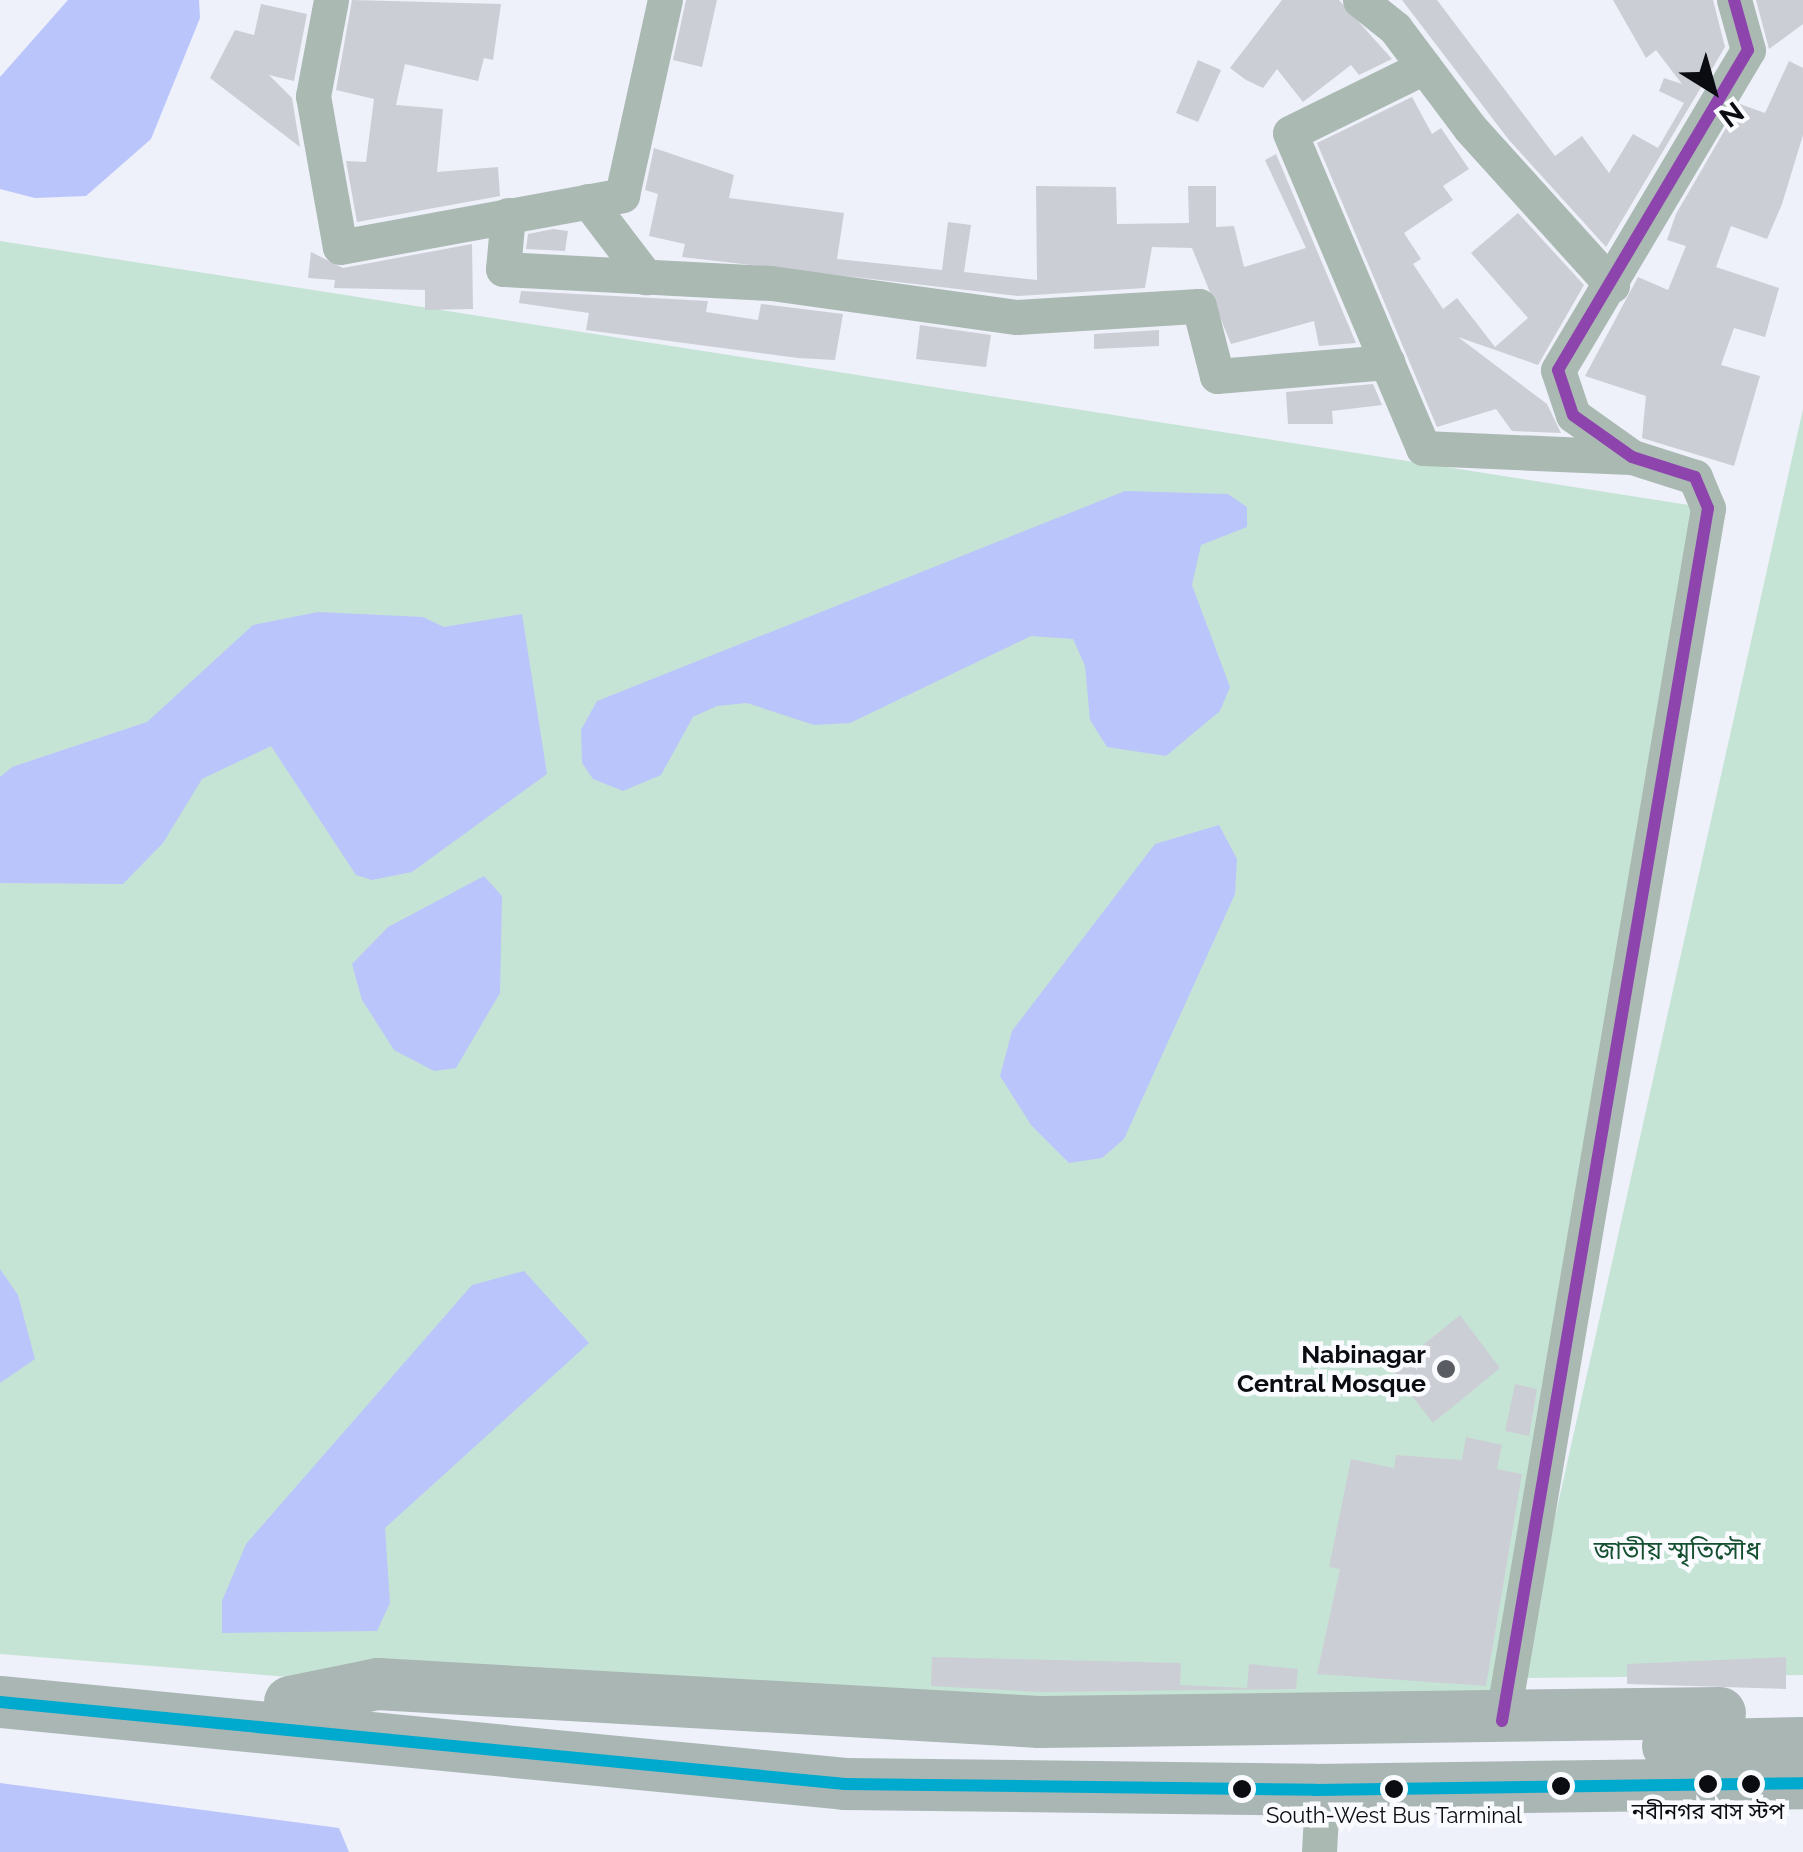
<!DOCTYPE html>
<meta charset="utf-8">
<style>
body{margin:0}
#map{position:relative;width:1803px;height:1852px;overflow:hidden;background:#eef0fa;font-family:Raleway,"Noto Sans Bengali",sans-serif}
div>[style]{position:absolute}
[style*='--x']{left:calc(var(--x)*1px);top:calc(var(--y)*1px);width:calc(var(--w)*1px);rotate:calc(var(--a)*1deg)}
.green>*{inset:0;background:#c6e4d5}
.water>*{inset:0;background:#bac5fb}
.building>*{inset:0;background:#ccced5}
.minor>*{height:35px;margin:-17.5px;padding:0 17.5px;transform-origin:17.5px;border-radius:17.5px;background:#abb9b3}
.highway>*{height:52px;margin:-26px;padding:0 26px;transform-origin:26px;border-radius:26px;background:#a9b6b4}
.bus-1>*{height:12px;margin:-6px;padding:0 6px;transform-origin:6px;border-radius:6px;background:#00a9ce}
.bus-2>*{height:12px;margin:-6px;padding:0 6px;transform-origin:6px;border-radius:6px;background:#8e44ad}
.dots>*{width:28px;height:28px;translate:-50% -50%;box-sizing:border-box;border:5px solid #fafbff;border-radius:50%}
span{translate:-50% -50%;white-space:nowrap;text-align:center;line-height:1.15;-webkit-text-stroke:9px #fafbff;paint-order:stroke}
.bus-label{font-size:22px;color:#0a0c11}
.poi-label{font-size:25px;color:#0a0c11;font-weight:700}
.right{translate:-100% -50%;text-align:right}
.park-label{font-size:25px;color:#155030}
.north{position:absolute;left:1663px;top:40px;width:100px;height:100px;-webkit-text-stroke:8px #fafbff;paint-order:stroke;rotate:143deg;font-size:28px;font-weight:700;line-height:40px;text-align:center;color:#0a0c11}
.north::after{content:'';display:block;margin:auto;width:35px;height:45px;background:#0a0c11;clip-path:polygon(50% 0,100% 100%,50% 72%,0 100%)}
</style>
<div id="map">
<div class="green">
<div style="clip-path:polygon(0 241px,1708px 508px,1502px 1721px,378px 1684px,0 1654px)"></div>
<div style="clip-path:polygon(1803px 409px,1803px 1675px,1519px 1678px)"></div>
</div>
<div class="water">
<div style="clip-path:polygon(68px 0,199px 0,200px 18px,151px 139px,86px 196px,35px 198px,0 189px,0 77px)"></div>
<div style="clip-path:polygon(1125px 491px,1228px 494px,1247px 507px,1247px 527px,1201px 545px,1192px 585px,1230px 687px,1220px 711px,1166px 756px,1107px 747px,1090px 720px,1085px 666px,1073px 639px,1031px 636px,850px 723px,814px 725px,747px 703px,717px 706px,693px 717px,661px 775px,623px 791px,593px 779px,582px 763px,581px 730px,597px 701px)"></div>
<div style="clip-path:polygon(318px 612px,423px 617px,444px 627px,522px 614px,547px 774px,412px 872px,372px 880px,356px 875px,271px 746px,202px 779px,163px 843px,123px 884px,0 883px,0 777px,12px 767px,147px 722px,253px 625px)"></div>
<div style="clip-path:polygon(1219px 825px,1237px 859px,1235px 894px,1124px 1139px,1102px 1158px,1069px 1163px,1031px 1125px,1000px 1076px,1012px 1031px,1155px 844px)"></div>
<div style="clip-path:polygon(484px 876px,502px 896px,500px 993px,456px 1068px,434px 1071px,394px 1050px,362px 1000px,352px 964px,388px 927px)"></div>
<div style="clip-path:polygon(0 1269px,18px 1295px,35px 1359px,0 1383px)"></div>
<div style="clip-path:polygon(524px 1271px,589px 1343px,385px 1528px,390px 1603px,377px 1631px,222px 1633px,222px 1601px,246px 1544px,472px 1285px)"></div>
<div style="clip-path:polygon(0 1783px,339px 1828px,349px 1852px,0 1852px)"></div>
</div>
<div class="building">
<div style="clip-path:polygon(352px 0,501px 4px,493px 60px,484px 58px,478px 81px,405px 64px,396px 105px,443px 109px,437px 172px,498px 167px,500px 196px,357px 222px,346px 161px,366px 162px,374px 99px,336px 90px)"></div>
<div style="clip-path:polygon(686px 0,717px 0,702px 67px,673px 60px)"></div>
<div style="clip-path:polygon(1282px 0,1339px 0,1392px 59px,1359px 75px,1351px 65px,1303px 102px,1277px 69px,1263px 88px,1246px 80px,1230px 68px)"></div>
<div style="clip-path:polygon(1402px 0,1437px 0,1555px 156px,1582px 136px,1609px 173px,1633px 134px,1658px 148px,1684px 103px,1659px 91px,1664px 78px,1682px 84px,1656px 50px,1646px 58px,1613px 0,1713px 0,1725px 47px,1606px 247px,1509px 140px)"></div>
<div style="clip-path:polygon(1756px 0,1803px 0,1803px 24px,1769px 49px)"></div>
<div style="clip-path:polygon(261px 4px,307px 14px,294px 81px,269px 75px,292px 98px,300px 147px,210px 78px,235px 30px,254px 35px)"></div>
<div style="clip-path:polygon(1198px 60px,1221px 70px,1198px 122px,1176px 113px)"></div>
<div style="clip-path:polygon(1789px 61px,1803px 68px,1803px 135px,1782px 204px,1767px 239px,1731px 226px,1716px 267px,1779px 288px,1765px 337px,1734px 328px,1721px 365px,1760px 376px,1734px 466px,1642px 438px,1646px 396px,1585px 376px,1638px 277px,1668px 290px,1686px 246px,1667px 240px,1676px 214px,1740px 104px,1765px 113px)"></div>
<div style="clip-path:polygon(1412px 97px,1432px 134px,1441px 128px,1469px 169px,1443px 186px,1453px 200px,1404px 233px,1421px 259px,1413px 264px,1443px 309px,1457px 298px,1495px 347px,1528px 318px,1471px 253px,1518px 213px,1584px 285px,1538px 365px,1458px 337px,1547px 404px,1561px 433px,1512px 431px,1496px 409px,1437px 427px,1317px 143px)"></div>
<div style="clip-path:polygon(654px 148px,734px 175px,729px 198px,844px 213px,837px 259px,942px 270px,948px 222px,971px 225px,964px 272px,1037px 280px,1036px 186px,1116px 187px,1117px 224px,1189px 223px,1188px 186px,1216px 186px,1216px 227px,1234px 226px,1244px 267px,1306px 248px,1265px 160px,1276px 154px,1356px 343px,1319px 346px,1314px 321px,1231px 344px,1192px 248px,1152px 247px,1145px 288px,1018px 296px,682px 257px,685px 244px,649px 236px,658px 194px,645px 190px)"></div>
<div style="clip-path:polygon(553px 229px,568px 231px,565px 251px,526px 249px,528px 234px)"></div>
<div style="clip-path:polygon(472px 244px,473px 309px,425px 310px,425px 290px,334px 288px,335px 280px,308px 278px,311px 252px,343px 268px)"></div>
<div style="clip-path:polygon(521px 291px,708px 301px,706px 312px,758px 320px,761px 304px,843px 314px,835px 360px,798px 358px,586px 330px,589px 313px,519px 303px)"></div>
<div style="clip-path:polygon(920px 325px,991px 335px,986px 367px,916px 359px)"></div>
<div style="clip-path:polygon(1159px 330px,1159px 346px,1094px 349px,1094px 334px)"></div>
<div style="clip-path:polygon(1373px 384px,1382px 405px,1332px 411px,1333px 424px,1288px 424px,1286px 392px)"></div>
<div style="clip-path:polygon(1460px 1315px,1500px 1368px,1433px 1423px,1392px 1370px)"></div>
<div style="clip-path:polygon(1515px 1384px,1537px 1389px,1529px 1436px,1505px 1431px)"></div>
<div style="clip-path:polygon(1466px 1437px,1502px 1445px,1497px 1469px,1522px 1474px,1486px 1686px,1317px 1674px,1340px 1569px,1329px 1567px,1351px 1459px,1394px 1468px,1396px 1455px,1462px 1460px)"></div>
<div style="clip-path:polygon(932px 1657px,1181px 1663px,1180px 1685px,1247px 1688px,1249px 1664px,1298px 1669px,1296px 1689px,1041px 1692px,931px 1686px)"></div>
<div style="clip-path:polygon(1786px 1657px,1786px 1689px,1627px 1684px,1627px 1664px)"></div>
</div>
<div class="minor">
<div style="--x:331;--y:0;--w:98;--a:100.6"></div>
<div style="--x:313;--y:96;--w:153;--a:79.9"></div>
<div style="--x:340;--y:247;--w:287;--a:-10.4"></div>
<div style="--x:622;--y:195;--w:200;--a:-77.6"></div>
<div style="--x:1360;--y:0;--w:45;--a:38.7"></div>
<div style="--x:1395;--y:28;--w:125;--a:53.1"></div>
<div style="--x:1470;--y:128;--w:212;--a:47.9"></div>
<div style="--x:1424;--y:67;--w:149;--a:153.8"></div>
<div style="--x:1290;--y:133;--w:342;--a:67.1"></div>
<div style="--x:1423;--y:448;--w:208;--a:2.5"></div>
<div style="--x:588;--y:201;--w:96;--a:52.7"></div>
<div style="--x:508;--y:215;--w:54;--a:95.3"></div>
<div style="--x:503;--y:269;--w:268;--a:3"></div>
<div style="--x:771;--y:283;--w:248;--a:7.9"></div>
<div style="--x:1017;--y:317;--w:182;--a:-3.5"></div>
<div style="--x:1199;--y:306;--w:72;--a:75.6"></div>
<div style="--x:1217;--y:376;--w:171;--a:-4.7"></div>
<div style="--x:1502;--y:1721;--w:1230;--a:-80.36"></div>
<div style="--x:1708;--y:508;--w:34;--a:-113"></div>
<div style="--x:1695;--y:477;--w:66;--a:-162.4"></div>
<div style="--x:1632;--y:457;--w:72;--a:-144.6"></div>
<div style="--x:1573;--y:415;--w:47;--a:-108.4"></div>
<div style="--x:1558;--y:370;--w:372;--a:-59.3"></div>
<div style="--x:1748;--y:50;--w:52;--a:-105.6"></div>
<div style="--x:1319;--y:1852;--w:38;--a:-87"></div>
</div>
<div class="highway">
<div style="--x:0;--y:1702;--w:849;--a:5.54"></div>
<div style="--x:845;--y:1784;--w:470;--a:0.7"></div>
<div style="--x:1315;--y:1790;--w:488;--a:-0.8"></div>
<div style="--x:290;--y:1702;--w:90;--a:-11.6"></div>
<div style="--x:378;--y:1684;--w:663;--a:3.29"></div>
<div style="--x:1040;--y:1722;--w:680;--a:-0.76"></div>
<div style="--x:1668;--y:1746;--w:135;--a:-1.3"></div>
</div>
<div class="bus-1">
<div style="--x:0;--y:1702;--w:849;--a:5.54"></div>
<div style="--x:845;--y:1784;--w:470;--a:0.7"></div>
<div style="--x:1315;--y:1790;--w:488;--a:-0.8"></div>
</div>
<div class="bus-2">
<div style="--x:1502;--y:1721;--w:1230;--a:-80.36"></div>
<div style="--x:1708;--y:508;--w:34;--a:-113"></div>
<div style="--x:1695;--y:477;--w:66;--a:-162.4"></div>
<div style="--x:1632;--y:457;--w:72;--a:-144.6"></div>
<div style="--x:1573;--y:415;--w:47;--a:-108.4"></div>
<div style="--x:1558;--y:370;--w:372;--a:-59.3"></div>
<div style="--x:1748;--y:50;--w:52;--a:-105.6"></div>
</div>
<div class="dots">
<div style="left:1446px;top:1369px;background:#5a5c63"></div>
<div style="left:1708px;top:1784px;background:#0a0c11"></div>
<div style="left:1751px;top:1784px;background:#0a0c11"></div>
<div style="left:1561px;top:1786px;background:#0a0c11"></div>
<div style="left:1242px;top:1789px;background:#0a0c11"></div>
<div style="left:1394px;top:1789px;background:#0a0c11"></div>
</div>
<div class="bus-label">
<span style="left:1708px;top:1812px">নবীনগর বাস স্টপ</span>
<span style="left:1394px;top:1816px">South-West Bus Tarminal</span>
</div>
<div class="poi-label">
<span class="right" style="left:1426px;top:1369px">Nabinagar<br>Central Mosque</span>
</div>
<div class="park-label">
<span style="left:1677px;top:1550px">জাতীয় স্মৃতিসৌধ</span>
</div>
<div class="north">N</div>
</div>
